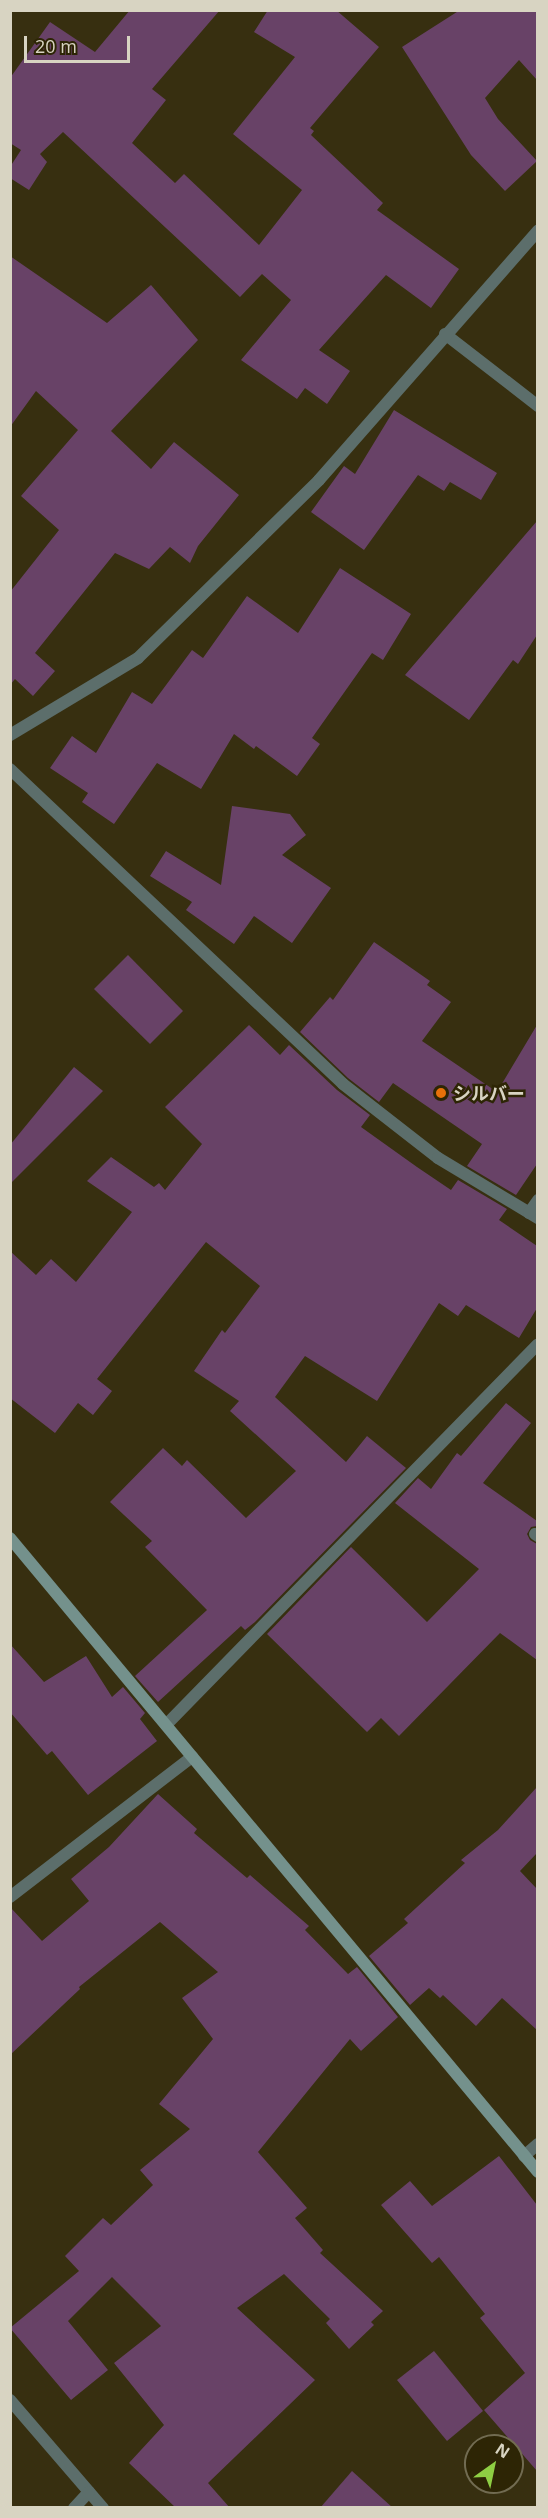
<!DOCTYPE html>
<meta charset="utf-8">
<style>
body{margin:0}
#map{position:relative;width:548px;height:2518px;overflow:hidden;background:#372f10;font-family:"Open Sans","Noto Sans JP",sans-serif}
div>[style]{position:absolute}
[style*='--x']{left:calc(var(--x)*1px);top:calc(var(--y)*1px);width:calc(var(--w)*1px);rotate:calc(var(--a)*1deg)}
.building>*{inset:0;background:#684267}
.street>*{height:12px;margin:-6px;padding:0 6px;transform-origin:6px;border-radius:6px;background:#5c6e6b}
.secondary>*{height:12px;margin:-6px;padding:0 6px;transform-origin:6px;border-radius:6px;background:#74918c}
.dots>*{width:16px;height:16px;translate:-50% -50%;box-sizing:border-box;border:3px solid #2d2505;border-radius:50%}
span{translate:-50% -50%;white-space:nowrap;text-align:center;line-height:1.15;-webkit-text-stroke:5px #2d2505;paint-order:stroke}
.poi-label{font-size:18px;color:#d8d4c2;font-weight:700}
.left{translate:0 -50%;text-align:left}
.frame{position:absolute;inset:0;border:12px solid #d8d4c2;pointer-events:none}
.north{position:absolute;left:464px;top:2434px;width:60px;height:60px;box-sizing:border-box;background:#2d2505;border:2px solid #716b51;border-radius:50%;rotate:33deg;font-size:16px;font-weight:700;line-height:24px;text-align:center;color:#d8d4c2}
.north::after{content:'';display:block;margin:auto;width:21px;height:27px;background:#8ece43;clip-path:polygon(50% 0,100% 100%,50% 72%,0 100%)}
.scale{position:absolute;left:24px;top:36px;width:106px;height:27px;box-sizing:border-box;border:3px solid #d8d4c2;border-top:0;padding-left:8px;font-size:18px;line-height:21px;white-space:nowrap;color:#d8d4c2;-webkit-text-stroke:4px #2d2505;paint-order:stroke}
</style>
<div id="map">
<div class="building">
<div style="clip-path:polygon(130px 10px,220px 10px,152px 89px,166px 100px,132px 143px,175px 183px,184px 174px,259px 245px,302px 190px,233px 134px,295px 57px,254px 32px,268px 10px,336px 10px,379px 47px,310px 128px,314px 131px,311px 135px,383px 203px,377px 210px,459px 269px,431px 308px,386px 275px,319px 350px,350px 371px,327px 404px,305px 388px,297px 399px,241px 360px,291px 300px,262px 274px,240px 297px,63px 132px,40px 154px,47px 162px,29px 190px,10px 178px,10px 167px,21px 150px,10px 143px,10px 78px,50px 22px,95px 52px)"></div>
<div style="clip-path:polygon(460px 10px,537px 10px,537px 80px,519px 60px,485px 98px,498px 119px,537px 161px,505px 191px,471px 155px,402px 47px)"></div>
<div style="clip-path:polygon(10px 256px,107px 323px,151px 285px,198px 340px,111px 431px,151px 469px,174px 442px,239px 495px,198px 546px,190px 563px,170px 547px,149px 569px,115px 553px,35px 653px,55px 671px,33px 696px,15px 679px,10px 685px,10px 592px,59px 530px,21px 496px,78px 430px,36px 391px,10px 427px)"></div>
<div style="clip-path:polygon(394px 410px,497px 473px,481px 500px,450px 482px,444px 491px,418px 475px,364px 550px,311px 512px,344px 466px,355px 474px)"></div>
<div style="clip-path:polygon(537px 521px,537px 635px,518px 664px,513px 660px,469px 720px,405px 675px)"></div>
<div style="clip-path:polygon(340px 568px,411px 614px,383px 660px,372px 653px,312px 738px,320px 744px,297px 776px,256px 746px,254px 749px,234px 734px,201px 789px,157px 763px,114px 824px,82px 802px,88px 793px,50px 768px,72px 736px,96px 753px,132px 692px,152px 704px,192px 650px,203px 658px,247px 596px,298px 633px)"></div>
<div style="clip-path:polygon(232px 806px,290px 814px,306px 835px,282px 855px,331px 888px,292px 943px,254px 916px,234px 944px,186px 910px,192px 902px,150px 876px,166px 851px,221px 885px)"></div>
<div style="clip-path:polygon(374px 942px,430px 981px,427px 985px,451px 1002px,422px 1041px,497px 1092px,537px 1025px,537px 1164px,516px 1195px,467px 1166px,482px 1144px,393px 1083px,379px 1102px,348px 1078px,300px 1032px,330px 997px,333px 1000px)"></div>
<div style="clip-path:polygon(128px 955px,183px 1011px,150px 1044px,94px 989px)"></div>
<div style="clip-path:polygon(249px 1025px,280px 1055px,289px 1045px,337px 1090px,370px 1115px,361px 1127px,417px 1167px,451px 1190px,458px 1180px,507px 1209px,499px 1220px,537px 1246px,537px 1308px,519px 1338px,466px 1305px,458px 1316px,439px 1303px,377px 1401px,305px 1356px,275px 1397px,346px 1462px,367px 1436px,406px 1468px,255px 1622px,245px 1630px,241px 1626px,158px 1702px,135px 1676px,207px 1610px,145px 1547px,152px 1541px,110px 1502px,163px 1448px,182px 1466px,187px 1460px,246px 1518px,296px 1471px,230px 1411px,239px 1401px,194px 1371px,222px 1330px,225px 1333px,260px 1286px,206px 1242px,97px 1379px,112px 1391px,93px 1415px,78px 1403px,55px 1433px,10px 1398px,10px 1251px,36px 1275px,51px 1259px,76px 1282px,132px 1212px,87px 1181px,111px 1157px,154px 1187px,159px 1183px,165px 1190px,202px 1144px,165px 1107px)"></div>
<div style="clip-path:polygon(74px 1067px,103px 1091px,10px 1184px,10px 1145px)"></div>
<div style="clip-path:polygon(506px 1403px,531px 1423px,483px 1483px,537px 1521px,537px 1526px,531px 1527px,527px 1534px,530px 1540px,537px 1544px,537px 1660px,500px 1633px,399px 1736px,381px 1718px,367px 1732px,267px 1634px,351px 1547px,427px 1622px,479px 1569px,395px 1503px,418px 1478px,431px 1489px,457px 1453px,461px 1456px)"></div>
<div style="clip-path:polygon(10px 1644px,44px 1682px,86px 1656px,112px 1697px,123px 1687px,145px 1713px,140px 1719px,157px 1741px,88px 1795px,52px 1751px,47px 1755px,10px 1712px)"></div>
<div style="clip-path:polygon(537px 1787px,537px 1853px,520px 1871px,537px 1889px,537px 2030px,502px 1998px,476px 2026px,443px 1995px,440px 1998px,429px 1988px,410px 2005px,369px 1956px,408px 1923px,404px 1919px,465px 1863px,461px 1860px,498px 1830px)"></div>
<div style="clip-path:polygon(158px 1794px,197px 1829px,194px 1833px,247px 1878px,250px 1875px,309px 1926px,305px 1930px,348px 1974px,357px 1967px,398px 2017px,361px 2051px,350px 2039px,258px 2152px,307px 2208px,295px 2218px,323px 2250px,320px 2253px,383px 2311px,371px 2322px,374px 2325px,349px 2349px,326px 2323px,330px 2319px,284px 2274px,237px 2308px,315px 2380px,208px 2483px,230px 2508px,176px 2508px,129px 2463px,164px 2425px,114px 2363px,161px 2326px,112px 2277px,68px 2321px,108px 2370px,71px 2400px,10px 2328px,79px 2271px,65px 2256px,103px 2218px,111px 2225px,153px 2185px,140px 2170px,190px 2129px,159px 2104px,213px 2039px,182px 1998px,218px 1972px,160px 1922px,79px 1987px,80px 1989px,10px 2055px,10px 1907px,42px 1941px,89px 1901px,71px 1879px,109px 1847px)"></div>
<div style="clip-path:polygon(499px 2156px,537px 2205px,537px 2471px,484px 2410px,525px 2373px,480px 2318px,485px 2314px,439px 2257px,432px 2263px,381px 2205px,410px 2181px,432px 2206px)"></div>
<div style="clip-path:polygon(434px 2351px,483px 2411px,447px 2441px,397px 2380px)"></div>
<div style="clip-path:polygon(352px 2471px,393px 2508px,320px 2508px)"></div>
</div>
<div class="street">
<div style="--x:445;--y:334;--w:118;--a:37.7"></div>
<div style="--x:10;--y:735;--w:149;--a:-31"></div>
<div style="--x:138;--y:658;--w:254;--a:-44.5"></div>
<div style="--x:319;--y:480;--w:332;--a:-48.7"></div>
<div style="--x:10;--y:769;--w:458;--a:43.4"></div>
<div style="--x:343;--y:1084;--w:120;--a:37.9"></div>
<div style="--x:438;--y:1158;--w:117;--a:31"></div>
<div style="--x:529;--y:1213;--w:16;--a:-55"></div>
<div style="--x:535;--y:1534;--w:4;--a:34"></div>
<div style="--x:166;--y:1725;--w:532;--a:-45.68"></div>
<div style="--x:10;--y:1897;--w:230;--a:-37.6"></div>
<div style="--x:524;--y:2156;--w:18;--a:-41"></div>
<div style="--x:10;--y:2400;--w:143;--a:49.3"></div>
<div style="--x:74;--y:2508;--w:22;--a:-47"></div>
</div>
<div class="secondary">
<div style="--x:10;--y:1538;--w:825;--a:50.21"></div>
</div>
<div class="dots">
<div style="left:441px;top:1093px;background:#e8710a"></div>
</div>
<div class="poi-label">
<span class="left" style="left:453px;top:1093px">シルバー</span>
</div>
<div class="frame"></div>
<div class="north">N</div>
<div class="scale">20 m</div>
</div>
